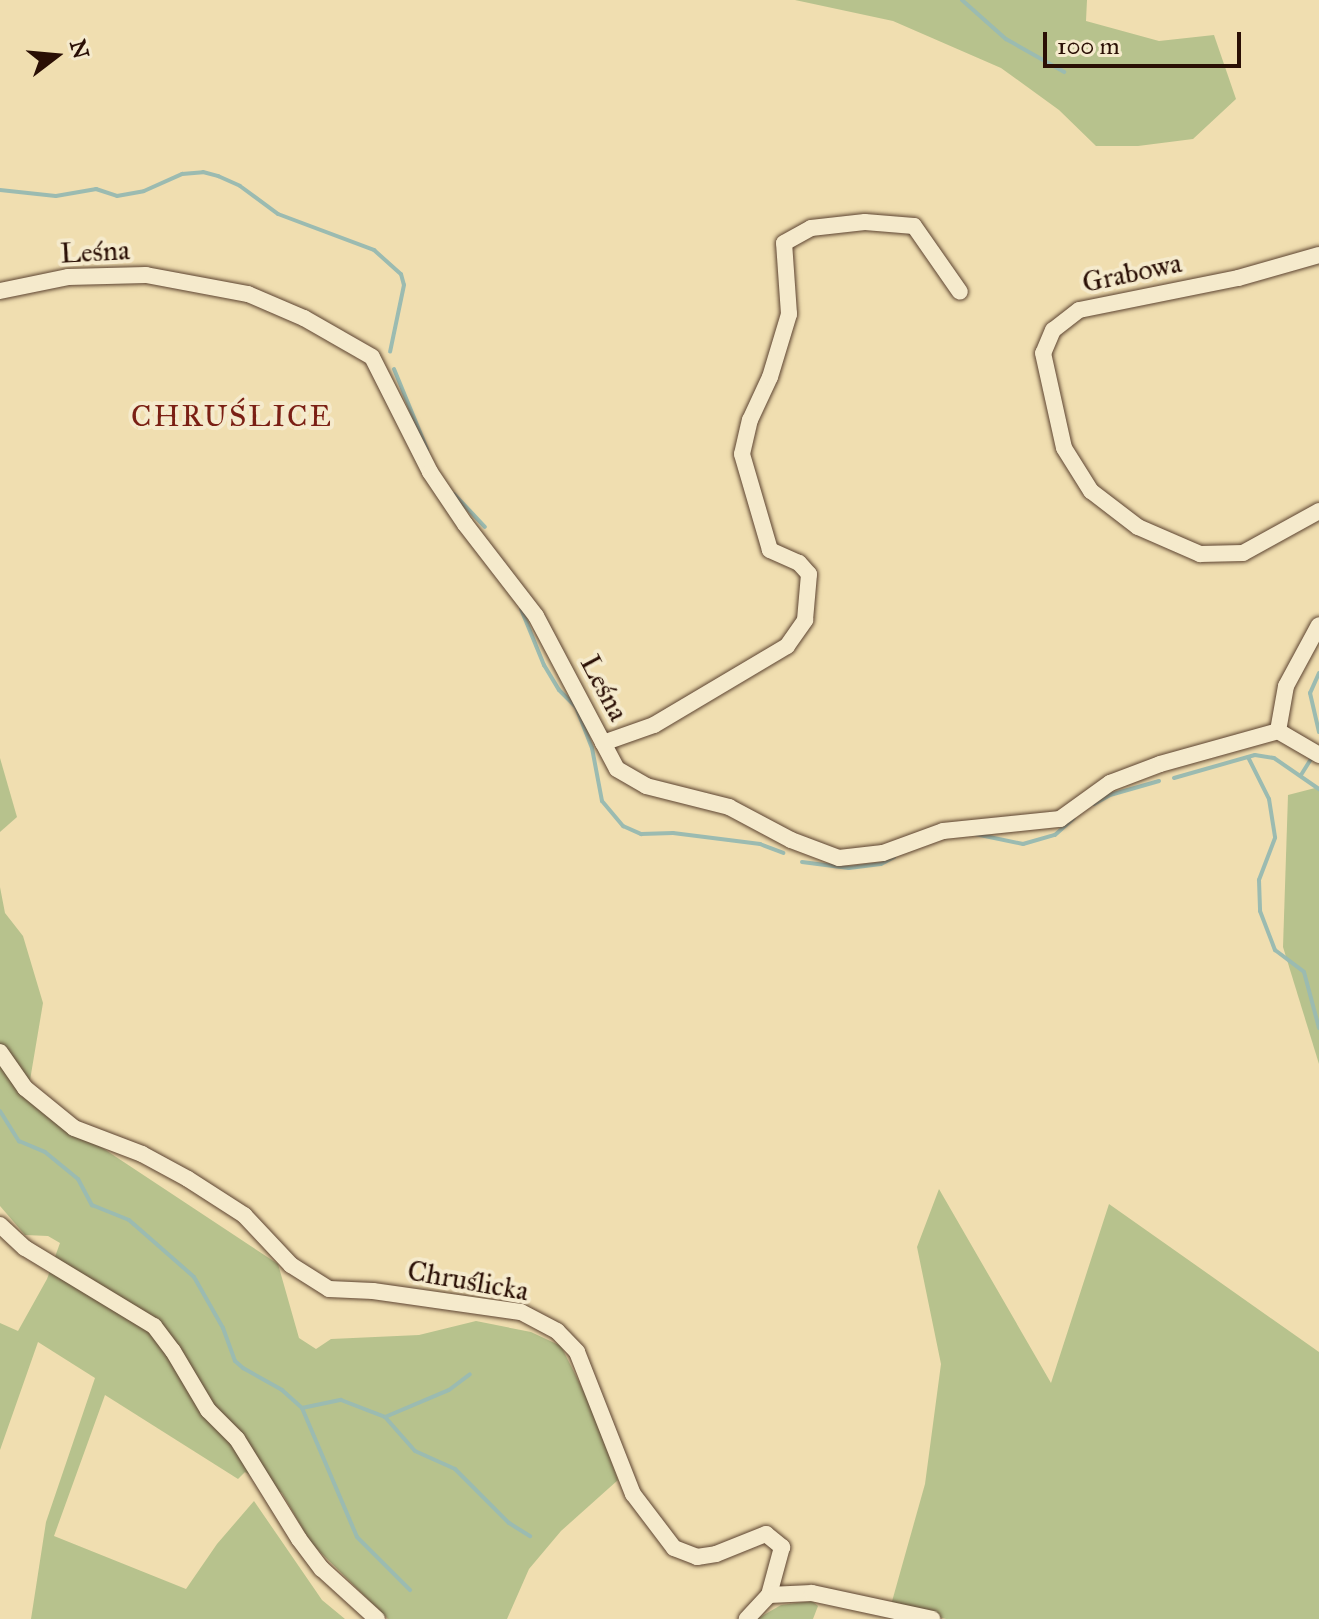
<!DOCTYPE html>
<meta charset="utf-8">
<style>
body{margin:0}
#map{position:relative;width:1319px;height:1619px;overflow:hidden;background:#f0deb0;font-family:"IM FELL Great Primer",serif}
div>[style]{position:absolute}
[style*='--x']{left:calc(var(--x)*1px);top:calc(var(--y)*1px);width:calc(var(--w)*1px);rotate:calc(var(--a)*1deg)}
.green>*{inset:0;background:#b7c28d}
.stream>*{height:4px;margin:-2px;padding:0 2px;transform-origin:2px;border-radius:2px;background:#9bbbb1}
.roads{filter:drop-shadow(0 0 2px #5c4330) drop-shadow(0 0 2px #5c4330)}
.minor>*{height:16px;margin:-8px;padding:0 8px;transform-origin:8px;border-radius:8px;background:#f5eacc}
span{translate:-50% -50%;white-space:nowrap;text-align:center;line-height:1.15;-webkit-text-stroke:8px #f5eacc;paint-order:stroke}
.street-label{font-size:28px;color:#2a0f05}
.neighbourhood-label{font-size:30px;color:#7a1f14;letter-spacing:2px}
.north{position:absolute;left:16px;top:16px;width:80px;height:80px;-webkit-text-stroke:6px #f5eacc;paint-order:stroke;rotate:74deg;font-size:22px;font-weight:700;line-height:32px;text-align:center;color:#2a0f05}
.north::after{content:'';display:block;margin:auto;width:28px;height:36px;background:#2a0f05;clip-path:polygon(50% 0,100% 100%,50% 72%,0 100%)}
.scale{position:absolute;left:1043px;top:32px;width:198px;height:36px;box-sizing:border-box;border:4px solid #2a0f05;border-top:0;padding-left:10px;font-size:24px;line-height:28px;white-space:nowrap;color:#2a0f05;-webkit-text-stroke:6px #f5eacc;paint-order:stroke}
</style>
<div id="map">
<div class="green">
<div style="clip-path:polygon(795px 0,1087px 0,1086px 21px,1159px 41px,1214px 35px,1236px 99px,1193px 139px,1138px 146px,1096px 146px,1059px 110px,1001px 68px,893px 21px)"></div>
<div style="clip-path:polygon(0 758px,17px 817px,0 832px)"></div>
<div style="clip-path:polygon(1319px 787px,1319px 1064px,1283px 947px,1288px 795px)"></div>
<div style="clip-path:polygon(0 887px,5px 913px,23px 936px,43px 1003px,27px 1098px,278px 1264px,299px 1338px,316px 1349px,331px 1339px,419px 1335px,476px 1321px,531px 1332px,561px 1346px,588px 1400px,618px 1480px,561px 1531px,529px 1569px,507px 1619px,388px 1619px,311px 1543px,282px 1493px,245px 1472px,238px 1479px,105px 1395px,54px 1536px,186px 1589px,217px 1544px,254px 1501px,322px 1600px,345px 1619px,31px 1619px,46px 1522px,95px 1378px,38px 1342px,0 1450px,0 1323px,18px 1331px,47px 1279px,60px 1243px,48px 1236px,25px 1235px,0 1206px)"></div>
<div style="clip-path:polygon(939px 1189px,1051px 1383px,1109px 1204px,1319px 1352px,1319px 1619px,946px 1619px,891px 1605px,925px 1484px,941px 1364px,917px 1247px)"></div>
<div style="clip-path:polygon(812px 1601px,818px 1606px,813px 1619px,757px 1619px,781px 1605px)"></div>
</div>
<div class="stream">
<div style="--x:962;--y:0;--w:59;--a:41.6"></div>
<div style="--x:1006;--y:39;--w:67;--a:29.6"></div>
<div style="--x:0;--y:190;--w:56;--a:6.1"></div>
<div style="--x:56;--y:196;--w:41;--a:-9.9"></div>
<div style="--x:96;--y:189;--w:22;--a:18"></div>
<div style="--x:117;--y:196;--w:27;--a:-10"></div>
<div style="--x:144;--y:191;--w:42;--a:-24.1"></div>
<div style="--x:182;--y:174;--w:21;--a:-5"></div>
<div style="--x:203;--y:172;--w:16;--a:15"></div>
<div style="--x:218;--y:176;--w:24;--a:24"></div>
<div style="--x:240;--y:186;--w:47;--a:36.4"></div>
<div style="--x:278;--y:214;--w:103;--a:20.6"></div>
<div style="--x:374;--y:250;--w:36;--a:42"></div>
<div style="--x:401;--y:274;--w:11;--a:75"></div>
<div style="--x:404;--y:285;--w:68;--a:101.8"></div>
<div style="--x:394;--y:369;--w:87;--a:67.6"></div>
<div style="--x:454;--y:494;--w:45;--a:46.8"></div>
<div style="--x:521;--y:609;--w:61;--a:67.7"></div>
<div style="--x:544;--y:665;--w:29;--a:59"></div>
<div style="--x:559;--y:690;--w:24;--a:45"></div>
<div style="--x:576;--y:707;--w:44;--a:68.7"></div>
<div style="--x:592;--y:748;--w:54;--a:79.3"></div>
<div style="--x:602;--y:801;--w:33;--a:50"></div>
<div style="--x:623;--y:826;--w:20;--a:24"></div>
<div style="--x:641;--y:834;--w:32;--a:-2"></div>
<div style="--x:673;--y:833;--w:88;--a:7.2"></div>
<div style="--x:760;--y:844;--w:25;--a:21"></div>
<div style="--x:1319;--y:673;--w:22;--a:114"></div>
<div style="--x:1310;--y:693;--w:40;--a:77"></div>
<div style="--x:1248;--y:757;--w:47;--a:63.4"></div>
<div style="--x:1269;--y:799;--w:39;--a:81"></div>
<div style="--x:1275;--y:838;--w:45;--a:110.9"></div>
<div style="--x:1259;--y:880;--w:31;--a:88"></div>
<div style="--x:1260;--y:911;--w:42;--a:69"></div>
<div style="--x:1275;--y:950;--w:36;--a:37"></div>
<div style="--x:1304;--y:972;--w:58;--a:75"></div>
<div style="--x:1301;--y:775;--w:19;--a:-58"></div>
<div style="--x:1174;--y:778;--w:84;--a:-15.9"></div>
<div style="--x:1255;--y:755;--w:19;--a:9"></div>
<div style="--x:1274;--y:758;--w:55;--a:34.6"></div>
<div style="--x:1094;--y:804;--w:18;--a:-29"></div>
<div style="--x:1110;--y:795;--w:51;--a:-15.9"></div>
<div style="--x:975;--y:834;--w:49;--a:11.8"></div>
<div style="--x:1023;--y:844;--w:33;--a:-16"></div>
<div style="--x:1055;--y:835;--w:25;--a:-42"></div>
<div style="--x:802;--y:862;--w:47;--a:7.3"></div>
<div style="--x:849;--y:868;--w:32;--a:-7"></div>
<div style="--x:881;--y:864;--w:15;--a:-28"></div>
<div style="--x:0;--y:1111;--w:36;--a:58"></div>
<div style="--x:19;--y:1141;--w:28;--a:23"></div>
<div style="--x:45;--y:1152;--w:43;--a:39.3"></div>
<div style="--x:78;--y:1179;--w:30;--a:62"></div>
<div style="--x:92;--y:1205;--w:40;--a:22"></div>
<div style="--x:129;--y:1220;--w:86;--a:41.2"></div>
<div style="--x:194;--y:1277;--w:59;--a:60.4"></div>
<div style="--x:223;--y:1328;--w:35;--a:70"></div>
<div style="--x:235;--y:1361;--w:11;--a:41"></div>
<div style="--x:243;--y:1368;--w:45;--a:29.4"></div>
<div style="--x:282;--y:1390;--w:27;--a:42"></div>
<div style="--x:302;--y:1408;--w:40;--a:-12"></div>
<div style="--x:341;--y:1400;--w:47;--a:21.1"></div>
<div style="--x:385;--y:1417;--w:45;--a:48.6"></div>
<div style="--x:415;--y:1451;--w:44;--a:24.2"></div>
<div style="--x:455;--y:1469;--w:76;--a:45"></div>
<div style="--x:509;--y:1523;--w:25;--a:32"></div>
<div style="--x:302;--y:1408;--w:140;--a:66.9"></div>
<div style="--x:357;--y:1537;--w:75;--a:45"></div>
<div style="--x:385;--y:1417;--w:69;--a:-22.9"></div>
<div style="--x:449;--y:1390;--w:26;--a:-37"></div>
</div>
<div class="roads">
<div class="minor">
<div style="--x:1319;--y:255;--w:84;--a:164.1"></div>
<div style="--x:1238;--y:278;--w:162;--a:168.6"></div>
<div style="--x:1079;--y:310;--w:33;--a:142"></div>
<div style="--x:1053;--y:330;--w:25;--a:113"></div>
<div style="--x:1043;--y:353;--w:97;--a:77.5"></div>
<div style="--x:1064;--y:448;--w:51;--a:57.9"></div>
<div style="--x:1091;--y:491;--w:59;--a:37.5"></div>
<div style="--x:1138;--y:527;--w:68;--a:23.5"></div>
<div style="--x:1200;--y:554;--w:43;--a:-1.3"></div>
<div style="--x:1243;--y:553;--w:87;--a:-28.9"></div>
<div style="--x:0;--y:291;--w:69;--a:-11.6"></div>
<div style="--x:68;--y:277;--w:78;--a:-1.5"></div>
<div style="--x:146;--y:275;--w:104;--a:10.6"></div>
<div style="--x:248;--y:294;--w:61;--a:23.2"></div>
<div style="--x:304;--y:318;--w:78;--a:29.8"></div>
<div style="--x:372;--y:357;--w:129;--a:63.2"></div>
<div style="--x:430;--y:472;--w:63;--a:56.1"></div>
<div style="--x:465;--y:524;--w:116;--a:52.3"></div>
<div style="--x:536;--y:616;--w:173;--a:62.1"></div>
<div style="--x:617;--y:769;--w:34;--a:30"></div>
<div style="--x:646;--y:786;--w:86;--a:14.2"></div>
<div style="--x:729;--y:807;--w:70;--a:28"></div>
<div style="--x:791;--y:840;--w:51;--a:20.6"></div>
<div style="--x:839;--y:858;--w:44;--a:-6.5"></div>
<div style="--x:883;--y:853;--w:64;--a:-20.1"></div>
<div style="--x:943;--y:831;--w:118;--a:-5.9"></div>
<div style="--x:1060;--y:819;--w:62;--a:-35.8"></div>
<div style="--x:1110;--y:783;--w:53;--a:-20.8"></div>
<div style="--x:1160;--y:764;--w:123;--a:-15.6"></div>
<div style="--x:1278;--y:731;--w:46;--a:-79.9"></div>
<div style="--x:1286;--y:686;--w:69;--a:-61.6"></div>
<div style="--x:1278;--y:731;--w:48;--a:30.3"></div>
<div style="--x:603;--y:743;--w:54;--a:-19.4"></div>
<div style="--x:654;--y:725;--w:155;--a:-30.7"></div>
<div style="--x:787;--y:646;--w:32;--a:-55"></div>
<div style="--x:805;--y:620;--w:46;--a:-85"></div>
<div style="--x:809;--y:574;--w:15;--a:-132"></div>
<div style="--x:799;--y:563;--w:32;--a:-156"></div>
<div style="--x:770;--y:550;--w:100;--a:-106.3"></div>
<div style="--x:742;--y:454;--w:35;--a:-77"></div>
<div style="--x:750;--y:420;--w:47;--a:-65.1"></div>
<div style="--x:770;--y:377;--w:66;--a:-73.2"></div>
<div style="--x:789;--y:314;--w:71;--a:-94"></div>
<div style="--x:784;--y:243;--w:31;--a:-29"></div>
<div style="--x:811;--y:228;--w:54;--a:-6.3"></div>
<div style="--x:865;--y:222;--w:49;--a:4.7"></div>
<div style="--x:914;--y:226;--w:80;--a:55.1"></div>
<div style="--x:0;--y:1052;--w:44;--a:55.2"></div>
<div style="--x:25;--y:1088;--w:63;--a:39.2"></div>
<div style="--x:74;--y:1128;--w:73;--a:20.9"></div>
<div style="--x:142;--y:1154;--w:52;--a:28.5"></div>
<div style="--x:188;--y:1179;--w:67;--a:32.7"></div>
<div style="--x:244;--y:1215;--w:69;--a:46.8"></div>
<div style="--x:291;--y:1265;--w:45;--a:32.3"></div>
<div style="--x:329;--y:1289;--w:44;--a:2.6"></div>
<div style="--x:373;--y:1291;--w:149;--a:8.1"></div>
<div style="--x:521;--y:1312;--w:41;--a:27.8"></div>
<div style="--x:557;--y:1331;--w:29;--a:46"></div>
<div style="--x:577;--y:1352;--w:153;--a:68.5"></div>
<div style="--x:633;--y:1494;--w:68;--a:52.8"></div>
<div style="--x:674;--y:1548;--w:25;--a:21"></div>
<div style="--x:697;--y:1557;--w:19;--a:-9"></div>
<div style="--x:716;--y:1554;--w:54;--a:-21.8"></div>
<div style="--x:766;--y:1534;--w:21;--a:39"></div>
<div style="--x:782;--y:1547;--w:50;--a:105.2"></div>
<div style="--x:769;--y:1595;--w:33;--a:133"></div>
<div style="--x:0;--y:1225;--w:34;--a:43"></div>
<div style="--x:25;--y:1248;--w:151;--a:31.2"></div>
<div style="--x:154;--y:1326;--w:31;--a:53"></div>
<div style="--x:173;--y:1351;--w:69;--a:59.3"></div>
<div style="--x:208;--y:1410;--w:41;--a:45"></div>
<div style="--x:237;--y:1439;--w:118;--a:58.2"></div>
<div style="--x:299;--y:1539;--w:38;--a:53"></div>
<div style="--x:322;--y:1569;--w:74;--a:42.3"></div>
<div style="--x:769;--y:1595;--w:43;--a:-2.7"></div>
<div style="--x:812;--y:1593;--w:123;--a:12.2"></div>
</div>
</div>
<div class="street-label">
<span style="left:95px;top:252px;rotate:-3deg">Leśna</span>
<span style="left:1132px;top:273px;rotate:-12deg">Grabowa</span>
<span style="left:604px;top:688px;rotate:62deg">Leśna</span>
<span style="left:468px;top:1281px;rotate:10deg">Chruślicka</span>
</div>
<div class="neighbourhood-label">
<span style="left:232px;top:416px">CHRUŚLICE</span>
</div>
<div class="north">N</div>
<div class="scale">100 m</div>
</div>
